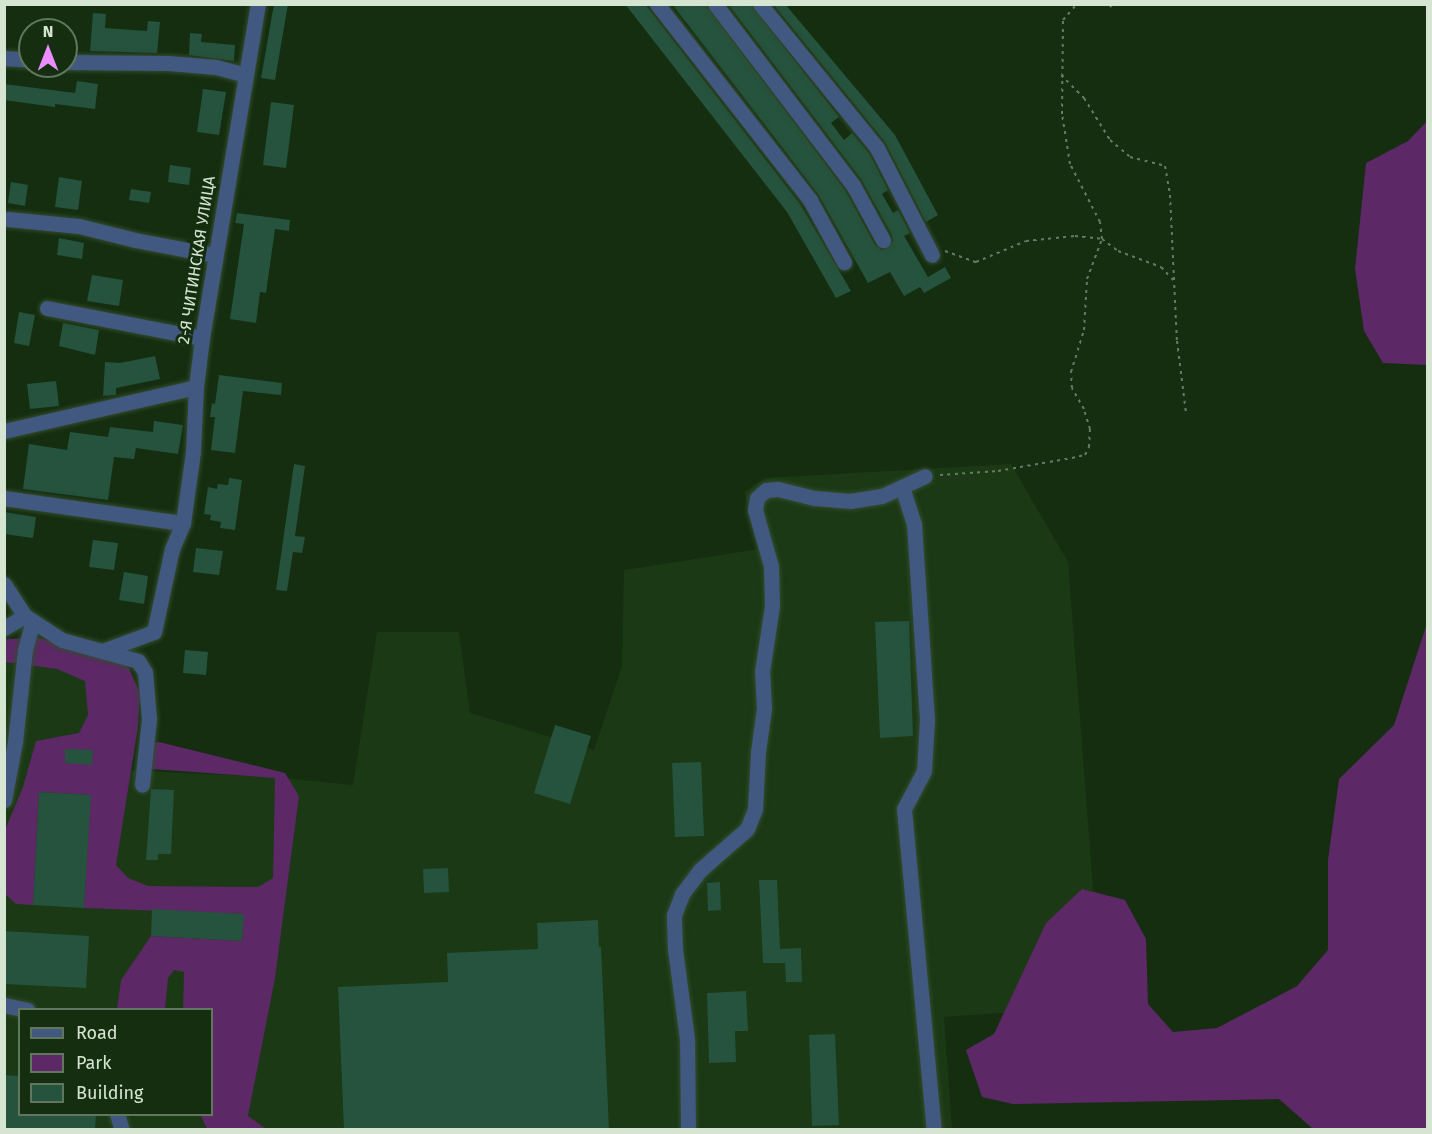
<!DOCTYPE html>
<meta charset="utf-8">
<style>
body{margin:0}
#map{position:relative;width:1432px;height:1134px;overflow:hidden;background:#142e0f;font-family:"Fira Sans",sans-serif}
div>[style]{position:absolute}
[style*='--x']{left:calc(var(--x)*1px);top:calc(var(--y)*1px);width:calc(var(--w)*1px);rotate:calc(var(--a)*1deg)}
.built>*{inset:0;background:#1a3914}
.green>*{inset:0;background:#5c2866}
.building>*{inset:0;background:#25533d}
.path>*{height:2px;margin-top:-1px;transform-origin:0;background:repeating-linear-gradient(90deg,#667c62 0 3px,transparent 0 7.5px)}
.roads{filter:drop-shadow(0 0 2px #334b2e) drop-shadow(0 0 2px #334b2e)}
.minor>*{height:15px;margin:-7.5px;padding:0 7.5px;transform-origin:7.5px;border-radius:7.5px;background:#415880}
span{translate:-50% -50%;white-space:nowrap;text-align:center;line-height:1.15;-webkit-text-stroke:6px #142e0f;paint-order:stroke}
.street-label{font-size:16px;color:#d5e5d2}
.frame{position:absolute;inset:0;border:6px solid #d5e5d2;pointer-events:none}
.legend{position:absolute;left:18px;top:1008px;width:195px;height:108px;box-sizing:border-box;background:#142e0f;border:2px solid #61775d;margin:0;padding:8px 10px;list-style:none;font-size:18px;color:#d5e5d2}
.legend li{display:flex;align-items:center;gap:12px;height:30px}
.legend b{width:30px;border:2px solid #61775d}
.north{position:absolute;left:18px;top:18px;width:60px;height:60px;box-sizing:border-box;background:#142e0f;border:2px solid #61775d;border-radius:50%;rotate:0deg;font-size:16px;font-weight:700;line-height:24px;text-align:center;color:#d5e5d2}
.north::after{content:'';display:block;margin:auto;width:21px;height:27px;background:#ea8dfd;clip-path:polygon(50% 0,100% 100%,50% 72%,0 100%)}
</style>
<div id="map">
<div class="built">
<div style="clip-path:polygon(evenodd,1011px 464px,1068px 562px,1093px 888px,1074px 1008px,944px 1017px,952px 1129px,5px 1130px,5px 648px,106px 659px,99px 769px,275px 777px,353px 785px,377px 632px,459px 632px,470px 713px,594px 750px,622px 666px,624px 570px,759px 549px,744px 492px,765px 478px,1011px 464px,20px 1010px,212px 1010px,212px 1114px,20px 1114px,20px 1010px)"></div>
</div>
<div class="green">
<div style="clip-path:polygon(1427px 121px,1427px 365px,1383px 363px,1364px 331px,1355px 269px,1366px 163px,1408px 141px)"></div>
<div style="clip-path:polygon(1427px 623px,1427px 1129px,1313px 1129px,1279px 1099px,1013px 1104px,982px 1097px,966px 1050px,994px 1034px,1046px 923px,1082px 889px,1125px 900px,1146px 939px,1148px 1004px,1173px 1032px,1217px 1028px,1297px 986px,1328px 950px,1328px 860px,1339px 779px,1394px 725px)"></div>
<div style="clip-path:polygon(39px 638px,108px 655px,129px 668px,140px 693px,138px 727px,116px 865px,128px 878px,148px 886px,258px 887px,273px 878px,275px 778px,152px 769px,147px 761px,151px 744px,159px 742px,285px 773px,299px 796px,275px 978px,248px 1116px,266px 1129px,207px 1129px,201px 1116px,212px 1114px,212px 1010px,183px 1009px,184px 972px,174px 970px,168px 978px,165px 1009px,117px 1009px,121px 980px,151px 936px,242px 941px,243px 914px,84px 908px,90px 795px,39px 792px,33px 905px,16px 904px,5px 894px,5px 830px,23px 787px,36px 741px,79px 733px,88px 715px,85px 681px,57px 669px,5px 662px,5px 639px)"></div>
</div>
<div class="building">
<div style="clip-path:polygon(274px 4px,288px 4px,275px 80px,261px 78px)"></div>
<div style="clip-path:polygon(625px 4px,645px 4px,800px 204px,851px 291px,836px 298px,787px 212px)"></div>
<div style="clip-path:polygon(672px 4px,705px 4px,845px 190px,875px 245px,882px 250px,888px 248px,893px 241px,892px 235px,861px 179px,728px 4px,750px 4px,839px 117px,831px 123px,844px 140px,852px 133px,869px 153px,888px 190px,882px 194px,893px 213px,898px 210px,910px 233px,904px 236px,928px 277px,945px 267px,951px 278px,924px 293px,920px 287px,904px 296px,890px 272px,868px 283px,818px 194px)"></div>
<div style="clip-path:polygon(773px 4px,785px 4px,895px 135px,938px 215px,926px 222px,885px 142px)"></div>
<div style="clip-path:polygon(93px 13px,106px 14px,105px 28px,147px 31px,148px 21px,160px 22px,157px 53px,90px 51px)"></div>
<div style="clip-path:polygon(190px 33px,202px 34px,201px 42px,235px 45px,234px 61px,189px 55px)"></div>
<div style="clip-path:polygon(77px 81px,98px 84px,95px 109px,55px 104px,55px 107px,4px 100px,4px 84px,75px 93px)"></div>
<div style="clip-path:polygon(203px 89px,226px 92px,219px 135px,197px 132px)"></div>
<div style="clip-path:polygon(271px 102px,294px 105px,286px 168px,263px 165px)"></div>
<div style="clip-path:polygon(170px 165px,191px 168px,189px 185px,168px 182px)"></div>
<div style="clip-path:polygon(59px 177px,82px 181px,78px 210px,55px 207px)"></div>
<div style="clip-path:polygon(11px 182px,28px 185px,25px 206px,8px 203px)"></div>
<div style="clip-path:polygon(131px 189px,151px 192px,149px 203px,129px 200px)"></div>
<div style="clip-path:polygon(237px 213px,290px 220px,289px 231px,275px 229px,266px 293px,260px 292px,256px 323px,230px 319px,244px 224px,235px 223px)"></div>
<div style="clip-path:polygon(59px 238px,84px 243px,82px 259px,57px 255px)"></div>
<div style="clip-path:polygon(190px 261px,200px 262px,198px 283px,188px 282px)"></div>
<div style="clip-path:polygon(92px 275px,123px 280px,119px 306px,87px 301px)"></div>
<div style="clip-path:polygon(19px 312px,35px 315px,29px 346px,14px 343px)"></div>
<div style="clip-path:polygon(63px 323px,99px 330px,95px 355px,59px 346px)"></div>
<div style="clip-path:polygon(155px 356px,160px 379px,116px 388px,116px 395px,103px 396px,105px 362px,120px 363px)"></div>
<div style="clip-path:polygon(219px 375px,282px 383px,281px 395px,243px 391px,235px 453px,211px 450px,215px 417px,210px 417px,212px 403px,215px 404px)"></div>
<div style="clip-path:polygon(56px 381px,59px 406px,30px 409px,27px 384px)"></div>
<div style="clip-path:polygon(154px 421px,183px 425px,178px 454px,136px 448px,134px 459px,114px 457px,108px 500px,23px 489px,29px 444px,67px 450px,70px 432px,108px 437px,110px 427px,153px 432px)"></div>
<div style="clip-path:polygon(294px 464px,305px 466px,295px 536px,305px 537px,302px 553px,293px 552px,287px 591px,276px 590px)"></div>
<div style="clip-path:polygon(229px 478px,242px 480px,235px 530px,220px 528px,221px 522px,210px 520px,211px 515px,204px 514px,208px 487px,217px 489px,218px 484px,228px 485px)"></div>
<div style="clip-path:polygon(4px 512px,36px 517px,33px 538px,4px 534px)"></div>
<div style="clip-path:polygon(93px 540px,118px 543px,114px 570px,89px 567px)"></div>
<div style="clip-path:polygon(196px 548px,223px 551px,219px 575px,193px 572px)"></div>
<div style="clip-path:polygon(124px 572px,148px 576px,144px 604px,119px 600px)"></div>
<div style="clip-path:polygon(909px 621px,913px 736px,880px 738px,875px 622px)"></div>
<div style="clip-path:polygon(185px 650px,208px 652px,206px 675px,183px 673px)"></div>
<div style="clip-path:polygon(555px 725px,591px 736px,570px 804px,534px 793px)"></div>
<div style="clip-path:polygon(65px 749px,93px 750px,92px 765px,65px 763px)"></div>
<div style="clip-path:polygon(701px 762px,704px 836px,675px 837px,672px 763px)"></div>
<div style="clip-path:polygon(151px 789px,174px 790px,171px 854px,158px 854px,158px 860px,146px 860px)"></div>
<div style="clip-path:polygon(39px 792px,91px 795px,84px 908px,33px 905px)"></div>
<div style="clip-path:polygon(448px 868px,449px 892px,424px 893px,423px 869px)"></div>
<div style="clip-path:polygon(759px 880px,777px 880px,780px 949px,801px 948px,802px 982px,786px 982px,785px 963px,763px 963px)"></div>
<div style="clip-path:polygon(720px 882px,721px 910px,708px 911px,707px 883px)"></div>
<div style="clip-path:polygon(152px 909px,244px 914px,242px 941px,151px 936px)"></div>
<div style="clip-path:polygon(598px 920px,599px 947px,601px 947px,609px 1130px,344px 1130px,338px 987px,448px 982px,447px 953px,538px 949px,537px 923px)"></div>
<div style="clip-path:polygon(4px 931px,89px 936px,86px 988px,4px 984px)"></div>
<div style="clip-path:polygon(746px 991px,748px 1031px,735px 1031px,736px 1062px,709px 1063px,707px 993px)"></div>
<div style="clip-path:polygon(835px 1034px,839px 1125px,812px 1126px,809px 1035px)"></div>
<div style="clip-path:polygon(4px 1075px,20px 1076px,20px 1114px,96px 1114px,95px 1130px,4px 1130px)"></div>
</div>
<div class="path">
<div style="--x:1110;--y:7;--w:4;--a:-45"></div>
<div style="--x:1061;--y:75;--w:33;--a:45"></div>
<div style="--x:1084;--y:98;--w:49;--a:58.2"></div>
<div style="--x:1110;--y:140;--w:26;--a:40"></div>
<div style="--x:1130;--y:157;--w:36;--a:14"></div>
<div style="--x:1165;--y:166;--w:29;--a:80"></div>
<div style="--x:1170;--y:195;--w:146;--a:87.3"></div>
<div style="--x:1177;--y:341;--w:73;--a:82.9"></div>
<div style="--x:945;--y:251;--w:33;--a:20"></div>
<div style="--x:976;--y:262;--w:54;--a:-22.8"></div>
<div style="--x:1026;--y:241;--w:49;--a:-5.8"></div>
<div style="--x:1075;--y:236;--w:27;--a:6"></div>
<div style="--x:1102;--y:239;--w:20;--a:37"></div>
<div style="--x:1118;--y:251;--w:46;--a:20.4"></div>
<div style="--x:1161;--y:267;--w:18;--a:47"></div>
<div style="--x:940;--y:475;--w:58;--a:-3.9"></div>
<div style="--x:998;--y:471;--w:75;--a:-10"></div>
<div style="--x:1072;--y:458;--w:13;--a:-13"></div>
<div style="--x:1085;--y:455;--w:9;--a:-63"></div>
<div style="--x:1089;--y:447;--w:18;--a:-87"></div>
<div style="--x:1090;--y:429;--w:21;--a:-107"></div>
<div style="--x:1084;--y:409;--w:24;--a:-120"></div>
<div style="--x:1072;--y:388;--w:16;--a:-94"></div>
<div style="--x:1071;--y:372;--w:44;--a:-72.8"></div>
<div style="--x:1084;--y:330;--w:51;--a:-86.6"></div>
<div style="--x:1087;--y:279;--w:43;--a:-69.4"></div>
<div style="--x:1102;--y:239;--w:17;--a:-97"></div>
<div style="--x:1100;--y:222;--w:65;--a:-117.3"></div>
<div style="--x:1070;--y:164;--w:51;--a:-99.1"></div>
<div style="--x:1062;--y:114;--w:94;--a:-89.4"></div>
<div style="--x:1063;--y:20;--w:21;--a:-49"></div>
</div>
<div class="roads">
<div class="minor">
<div style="--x:657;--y:4;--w:249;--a:52"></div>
<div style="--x:810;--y:200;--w:71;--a:61.3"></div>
<div style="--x:715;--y:4;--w:228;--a:52.7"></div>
<div style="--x:853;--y:185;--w:63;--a:61.4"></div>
<div style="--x:760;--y:4;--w:186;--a:50.9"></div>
<div style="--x:877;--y:148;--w:120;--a:62.8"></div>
<div style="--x:4;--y:58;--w:26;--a:4"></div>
<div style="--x:66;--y:62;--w:102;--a:0.6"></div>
<div style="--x:168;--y:63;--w:48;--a:4.8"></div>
<div style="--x:216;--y:67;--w:31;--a:15"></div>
<div style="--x:8;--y:219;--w:71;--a:5.6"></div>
<div style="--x:79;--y:226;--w:58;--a:14"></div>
<div style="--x:135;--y:240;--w:80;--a:10.8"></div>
<div style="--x:47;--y:308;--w:158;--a:11"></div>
<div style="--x:4;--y:431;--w:197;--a:-12.9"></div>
<div style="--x:902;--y:487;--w:39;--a:72"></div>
<div style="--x:914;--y:524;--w:196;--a:86.2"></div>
<div style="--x:927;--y:720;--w:51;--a:93.4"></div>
<div style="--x:924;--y:771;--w:43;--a:117.8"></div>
<div style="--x:904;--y:809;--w:322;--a:84.7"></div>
<div style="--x:4;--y:498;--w:181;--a:8"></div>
<div style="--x:4;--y:584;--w:38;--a:57"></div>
<div style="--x:25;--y:616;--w:44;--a:33"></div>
<div style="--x:62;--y:640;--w:79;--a:15.4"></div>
<div style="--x:138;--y:661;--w:13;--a:58"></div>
<div style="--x:145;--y:672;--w:47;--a:85.1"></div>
<div style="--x:149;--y:719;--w:66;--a:96.1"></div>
<div style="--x:4;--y:628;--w:24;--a:-30"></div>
<div style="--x:105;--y:650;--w:52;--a:-20.2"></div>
<div style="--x:154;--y:632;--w:85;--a:-77.8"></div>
<div style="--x:172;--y:549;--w:28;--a:-67"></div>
<div style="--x:183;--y:523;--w:72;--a:-82"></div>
<div style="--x:193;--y:452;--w:65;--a:-87.4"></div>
<div style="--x:196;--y:387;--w:49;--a:-83"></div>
<div style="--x:202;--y:338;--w:339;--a:-80.5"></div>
<div style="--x:4;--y:800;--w:59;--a:-79.3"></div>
<div style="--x:15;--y:742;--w:93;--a:-83.8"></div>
<div style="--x:25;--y:650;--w:30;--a:-75"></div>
<div style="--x:4;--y:1005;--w:24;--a:12"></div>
<div style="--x:117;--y:1114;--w:17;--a:73"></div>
<div style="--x:688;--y:1130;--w:91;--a:-90.6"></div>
<div style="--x:687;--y:1039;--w:91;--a:-97.6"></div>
<div style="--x:675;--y:949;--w:34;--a:-92"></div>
<div style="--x:674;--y:915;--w:22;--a:-69"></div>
<div style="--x:682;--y:894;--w:30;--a:-53"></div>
<div style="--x:700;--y:870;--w:62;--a:-41.1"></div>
<div style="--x:747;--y:829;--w:22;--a:-68"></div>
<div style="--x:755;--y:809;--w:57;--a:-87"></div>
<div style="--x:758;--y:752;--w:44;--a:-82.2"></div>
<div style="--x:764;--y:708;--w:36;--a:-93"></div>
<div style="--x:762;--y:672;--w:67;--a:-81.4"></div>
<div style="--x:772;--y:606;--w:40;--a:-91.4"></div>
<div style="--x:771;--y:566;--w:58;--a:-105.9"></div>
<div style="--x:755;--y:510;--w:12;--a:-81"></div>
<div style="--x:757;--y:498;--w:12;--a:-42"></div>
<div style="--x:766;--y:490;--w:12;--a:-5"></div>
<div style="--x:778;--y:489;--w:38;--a:14"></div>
<div style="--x:815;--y:498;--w:35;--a:5"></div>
<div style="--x:850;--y:501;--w:32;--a:-9"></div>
<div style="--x:882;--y:496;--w:47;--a:-24.9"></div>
</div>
</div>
<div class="street-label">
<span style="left:197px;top:260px;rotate:-81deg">2-Я ЧИТИНСКАЯ УЛИЦА</span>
</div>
<div class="frame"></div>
<ul class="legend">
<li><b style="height:8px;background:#415880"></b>Road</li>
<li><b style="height:16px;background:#5c2866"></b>Park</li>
<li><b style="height:16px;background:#25533d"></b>Building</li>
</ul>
<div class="north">N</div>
</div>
